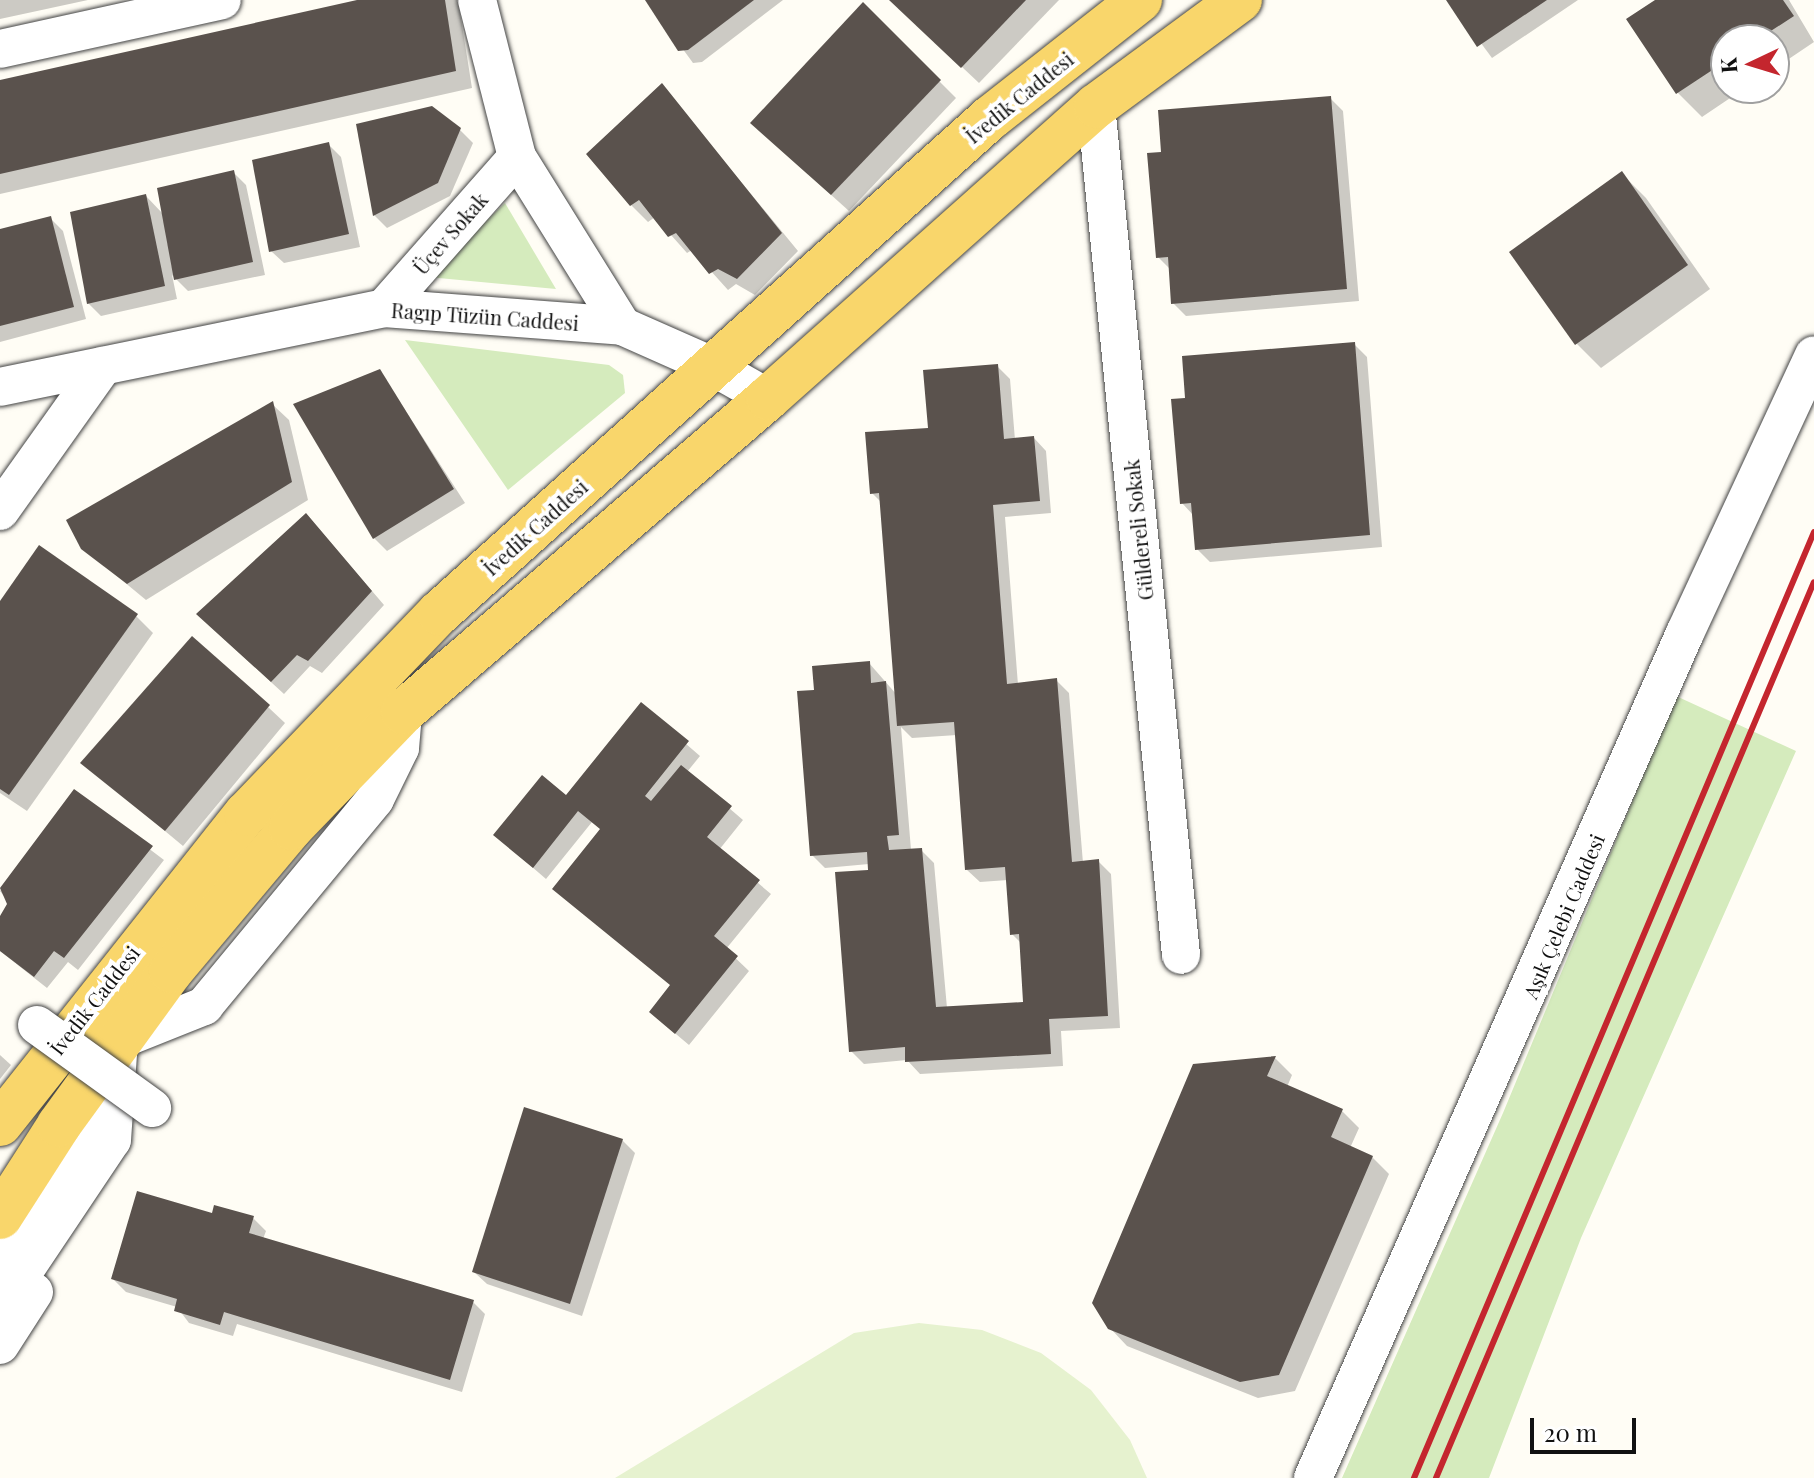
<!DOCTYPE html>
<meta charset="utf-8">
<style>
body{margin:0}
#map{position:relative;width:1814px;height:1478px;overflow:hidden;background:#fffdf5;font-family:"Playfair Display",serif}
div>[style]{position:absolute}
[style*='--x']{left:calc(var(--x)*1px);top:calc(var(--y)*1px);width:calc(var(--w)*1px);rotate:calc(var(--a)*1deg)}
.green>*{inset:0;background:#d5ebbd}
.pitch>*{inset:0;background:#e6f2cf}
.shadow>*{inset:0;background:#0003}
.building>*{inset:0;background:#5a524d}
.roads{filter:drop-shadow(0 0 2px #444) drop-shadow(0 0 2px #444)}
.minor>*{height:38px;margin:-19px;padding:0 19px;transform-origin:19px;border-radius:19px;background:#fff}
.major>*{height:44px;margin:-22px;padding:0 22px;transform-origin:22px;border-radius:22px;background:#f9d66b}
.rail>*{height:6px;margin:-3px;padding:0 3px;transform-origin:3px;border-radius:3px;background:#c4262e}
.bridges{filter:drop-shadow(0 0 2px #444) drop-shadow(0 0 2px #444)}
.minor-bridge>*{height:38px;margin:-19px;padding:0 19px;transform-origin:19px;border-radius:19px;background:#fff}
span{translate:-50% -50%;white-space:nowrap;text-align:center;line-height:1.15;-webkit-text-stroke:8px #fff;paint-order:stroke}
.street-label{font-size:20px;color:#111}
.north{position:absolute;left:1710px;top:24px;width:80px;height:80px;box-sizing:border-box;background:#fff;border:2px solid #a0a0a0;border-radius:50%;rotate:266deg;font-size:22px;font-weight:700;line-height:32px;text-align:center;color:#111}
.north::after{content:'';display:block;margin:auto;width:28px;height:36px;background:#c4262e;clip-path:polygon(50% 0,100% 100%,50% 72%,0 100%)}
.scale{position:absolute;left:1530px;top:1418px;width:106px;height:36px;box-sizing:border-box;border:4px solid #111;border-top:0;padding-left:10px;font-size:24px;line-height:28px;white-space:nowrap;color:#111;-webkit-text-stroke:6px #fff;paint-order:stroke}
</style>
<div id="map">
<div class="green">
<div style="clip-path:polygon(505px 203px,556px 289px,428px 277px)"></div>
<div style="clip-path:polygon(405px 340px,609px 365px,623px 375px,625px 393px,508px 490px)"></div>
<div style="clip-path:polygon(1676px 696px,1796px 751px,1581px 1238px,1489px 1478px,1342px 1478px,1503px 1113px)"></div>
</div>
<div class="pitch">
<div style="clip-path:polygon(919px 1323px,982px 1330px,1041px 1353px,1091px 1390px,1130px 1440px,1147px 1478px,615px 1478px,854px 1333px)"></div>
</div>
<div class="shadow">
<div style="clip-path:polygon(0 0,88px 0,0 19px)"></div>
<div style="clip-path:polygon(366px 0,458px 0,472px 88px,0 194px,0 82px)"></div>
<div style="clip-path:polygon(647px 0,783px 0,702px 62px,693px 63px)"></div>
<div style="clip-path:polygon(891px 0,1059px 0,979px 83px)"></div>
<div style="clip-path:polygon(1449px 0,1578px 0,1492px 58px)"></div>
<div style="clip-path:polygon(1658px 0,1789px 0,1814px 42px,1774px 69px,1774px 40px,1726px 40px,1726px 88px,1745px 88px,1702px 117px,1678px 93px,1629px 20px)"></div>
<div style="clip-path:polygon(863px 5px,956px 98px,849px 211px,770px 140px)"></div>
<div style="clip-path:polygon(662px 86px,798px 251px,755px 295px,736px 284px,728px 290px,692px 250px,687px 253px,655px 217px,648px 222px,631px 205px)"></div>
<div style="clip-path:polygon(1330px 98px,1343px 111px,1359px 301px,1186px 316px,1173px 303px,1171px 270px,1158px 257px,1164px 154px)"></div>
<div style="clip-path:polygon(358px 126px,460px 130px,473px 143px,450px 196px,387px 228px,374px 215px)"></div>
<div style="clip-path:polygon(328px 144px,341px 157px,360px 247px,284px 263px,271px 251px)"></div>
<div style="clip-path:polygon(233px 172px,246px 185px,265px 275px,188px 291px,172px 275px,177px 299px,101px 316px,88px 303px,146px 196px,163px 214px)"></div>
<div style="clip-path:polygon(1622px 174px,1646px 198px,1710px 289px,1601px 368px,1577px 344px,1512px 253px)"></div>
<div style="clip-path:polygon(50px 218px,63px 231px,86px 319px,0 342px,0 231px)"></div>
<div style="clip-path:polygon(1354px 344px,1367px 357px,1382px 547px,1210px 562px,1197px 549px,1194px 516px,1182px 503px,1187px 400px)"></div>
<div style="clip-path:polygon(evenodd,997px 366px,1010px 379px,1015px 440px,1034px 438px,1046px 451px,1051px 513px,1005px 517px,1018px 685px,1056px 680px,1069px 693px,1083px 863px,1098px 861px,1111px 874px,1120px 1028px,1061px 1031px,1063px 1066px,920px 1074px,907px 1060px,864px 1064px,851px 1051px,869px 864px,825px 868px,812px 855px,816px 692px,869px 663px,897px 695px,881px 502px,872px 493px,997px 366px,901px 727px,912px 738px,957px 735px,967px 870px,980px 882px,1008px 880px,1012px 934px,1022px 944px,1026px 1004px,947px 1008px,934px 863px,921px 850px,911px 850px,901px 727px)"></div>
<div style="clip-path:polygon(380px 371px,465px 503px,387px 551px,374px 538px)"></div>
<div style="clip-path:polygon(272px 404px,289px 420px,308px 500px,146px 600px,83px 548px)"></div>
<div style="clip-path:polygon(319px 529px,384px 605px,322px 673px,310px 666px,284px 694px,211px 627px)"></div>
<div style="clip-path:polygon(0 604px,136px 616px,153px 633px,27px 811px,0 793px)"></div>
<div style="clip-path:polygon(641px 705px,700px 756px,687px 772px,743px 820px,719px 850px,771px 894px,726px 949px,749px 971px,689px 1045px,664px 1024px,672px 986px,602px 830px,592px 822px,546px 879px,495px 835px,567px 798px)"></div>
<div style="clip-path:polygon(268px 707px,285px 723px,183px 846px,83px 763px)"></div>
<div style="clip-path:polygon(74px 792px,164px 860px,78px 970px,68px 962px,47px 988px,0 951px,0 919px,10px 904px,0 891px)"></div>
<div style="clip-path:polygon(0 1055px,11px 1065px,0 1079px)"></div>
<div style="clip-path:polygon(1275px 1058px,1292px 1075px,1287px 1087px,1342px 1111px,1359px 1128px,1350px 1148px,1372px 1157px,1389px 1174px,1295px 1391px,1258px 1398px,1127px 1346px,1110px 1328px,1194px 1066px)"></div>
<div style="clip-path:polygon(622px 1140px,635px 1153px,582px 1316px,487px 1284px,474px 1272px)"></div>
<div style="clip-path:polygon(213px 1216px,253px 1218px,266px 1231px,263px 1239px,472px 1301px,485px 1314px,462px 1392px,237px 1324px,233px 1336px,189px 1323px,177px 1307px,126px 1292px,113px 1279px)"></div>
</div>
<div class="building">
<div style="clip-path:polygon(357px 0,445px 0,456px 71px,0 174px,0 80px)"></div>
<div style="clip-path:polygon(645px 0,754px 0,688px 50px,678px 51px)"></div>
<div style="clip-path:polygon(889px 0,1026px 0,961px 68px)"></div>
<div style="clip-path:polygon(1446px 0,1547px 0,1477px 47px)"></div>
<div style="clip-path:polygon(1655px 0,1783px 0,1794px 16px,1757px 40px,1726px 40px,1726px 61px,1676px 94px,1626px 19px)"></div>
<div style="clip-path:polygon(863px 2px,941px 80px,831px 195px,750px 123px)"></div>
<div style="clip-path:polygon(662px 83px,782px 233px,737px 279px,718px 269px,709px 274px,676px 233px,668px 237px,639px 200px,630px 206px,586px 154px)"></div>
<div style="clip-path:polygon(1331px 96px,1347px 289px,1171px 304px,1168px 257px,1156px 258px,1147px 153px,1161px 152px,1158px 110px)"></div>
<div style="clip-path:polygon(432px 106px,461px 128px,438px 183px,373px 216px,356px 124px)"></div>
<div style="clip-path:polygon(329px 142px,349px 234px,269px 252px,252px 160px)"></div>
<div style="clip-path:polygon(234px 170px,253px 262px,174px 280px,157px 188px)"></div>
<div style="clip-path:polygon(1622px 171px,1688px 265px,1575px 345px,1509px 252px)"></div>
<div style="clip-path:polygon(146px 194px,165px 286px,87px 304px,70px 212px)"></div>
<div style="clip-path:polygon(51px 216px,74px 307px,0 326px,0 229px)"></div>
<div style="clip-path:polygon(1355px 342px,1370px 535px,1195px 550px,1191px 503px,1180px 504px,1171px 399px,1185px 398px,1182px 356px)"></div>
<div style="clip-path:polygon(998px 364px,1004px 439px,1034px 436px,1040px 501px,993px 505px,1007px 684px,1057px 678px,1072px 862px,1099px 859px,1108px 1016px,1049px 1019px,1051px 1054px,905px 1062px,905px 1047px,849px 1052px,835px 872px,868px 870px,867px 852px,810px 856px,797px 691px,814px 690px,812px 666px,870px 661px,871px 683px,886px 681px,899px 835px,887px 836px,889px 850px,922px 848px,936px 1007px,1023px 1002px,1019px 934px,1010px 935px,1005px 867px,965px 870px,954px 722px,897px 726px,879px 493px,870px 494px,865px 432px,928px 428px,923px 370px)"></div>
<div style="clip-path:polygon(380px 369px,454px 489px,373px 539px,293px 404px)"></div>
<div style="clip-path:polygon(273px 401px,292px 482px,127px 584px,81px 549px,66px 520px)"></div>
<div style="clip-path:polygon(306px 513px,372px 591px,308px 661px,297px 655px,271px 682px,196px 614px)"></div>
<div style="clip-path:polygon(39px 545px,138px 614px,9px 795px,0 789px,0 601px)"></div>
<div style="clip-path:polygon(192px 636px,270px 705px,165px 831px,80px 763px)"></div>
<div style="clip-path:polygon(641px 702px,689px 741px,645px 796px,651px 801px,681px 765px,732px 806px,707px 837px,760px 880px,714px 936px,738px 956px,675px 1034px,649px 1012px,670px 985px,552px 889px,600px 829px,578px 811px,533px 868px,493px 835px,542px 775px,566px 795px)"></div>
<div style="clip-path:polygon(74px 789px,153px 846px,64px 958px,54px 951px,34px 977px,0 951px,0 916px,7px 904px,0 888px)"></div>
<div style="clip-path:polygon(1276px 1056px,1267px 1076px,1343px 1109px,1331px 1137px,1373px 1156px,1279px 1375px,1240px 1382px,1108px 1329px,1092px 1303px,1193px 1064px)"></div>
<div style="clip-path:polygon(524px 1107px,623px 1139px,570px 1304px,472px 1272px)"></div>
<div style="clip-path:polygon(137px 1191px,212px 1213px,214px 1205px,254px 1216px,249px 1233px,474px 1300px,450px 1380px,224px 1312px,220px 1325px,174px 1311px,177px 1299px,111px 1279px)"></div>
</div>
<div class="roads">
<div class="minor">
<div style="--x:477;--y:0;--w:162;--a:75.7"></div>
<div style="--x:517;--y:157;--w:199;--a:58.1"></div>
<div style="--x:0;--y:49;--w:227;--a:-12.4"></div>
<div style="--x:1096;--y:106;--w:853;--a:84.28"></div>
<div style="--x:384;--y:308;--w:201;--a:-48.6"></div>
<div style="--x:0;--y:387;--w:392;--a:-11.6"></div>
<div style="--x:384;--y:308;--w:239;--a:4.3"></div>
<div style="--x:622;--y:326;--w:96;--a:23.9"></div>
<div style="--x:710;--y:365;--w:67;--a:29.6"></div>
<div style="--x:0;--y:511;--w:178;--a:-54.6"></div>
<div style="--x:0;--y:1259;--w:168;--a:-56.4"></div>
<div style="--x:0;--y:1307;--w:201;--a:-56.2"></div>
<div style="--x:112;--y:1140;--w:100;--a:-86"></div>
<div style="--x:119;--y:1040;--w:92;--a:-21.8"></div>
<div style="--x:204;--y:1006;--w:268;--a:-50.4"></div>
<div style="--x:375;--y:799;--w:57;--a:-63.9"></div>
<div style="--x:400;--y:748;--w:36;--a:-85"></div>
<div style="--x:0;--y:1345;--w:63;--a:-57.3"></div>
<div style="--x:1313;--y:1478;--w:923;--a:-66.24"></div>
<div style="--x:1685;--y:633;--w:306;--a:-65.1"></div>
</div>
<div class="major">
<div style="--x:0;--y:1124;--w:396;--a:-51.6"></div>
<div style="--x:246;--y:814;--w:279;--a:-46.2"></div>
<div style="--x:439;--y:613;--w:741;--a:-41.94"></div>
<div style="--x:990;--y:118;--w:191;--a:-38.2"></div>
<div style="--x:0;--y:1217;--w:109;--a:-57.3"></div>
<div style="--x:59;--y:1125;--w:190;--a:-54"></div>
<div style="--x:171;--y:971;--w:187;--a:-50"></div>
<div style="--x:291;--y:828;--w:161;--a:-46"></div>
<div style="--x:403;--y:712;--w:481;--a:-40.7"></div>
<div style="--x:768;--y:398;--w:439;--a:-41.7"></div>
<div style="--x:1096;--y:106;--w:179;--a:-36.4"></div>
</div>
</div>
<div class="rail">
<div style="--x:1414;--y:1478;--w:1027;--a:-67.08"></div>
<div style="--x:1436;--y:1478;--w:972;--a:-67.13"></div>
</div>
<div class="bridges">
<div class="minor-bridge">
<div style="--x:37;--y:1025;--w:142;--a:35.8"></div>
</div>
</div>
<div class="street-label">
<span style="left:1019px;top:97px;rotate:-39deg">İvedik Caddesi</span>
<span style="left:450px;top:233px;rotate:-49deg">Üçev Sokak</span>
<span style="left:485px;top:316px;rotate:4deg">Ragıp Tüzün Caddesi</span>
<span style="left:535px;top:527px;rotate:-42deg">İvedik Caddesi</span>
<span style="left:1138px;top:530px;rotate:-96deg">Güldereli Sokak</span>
<span style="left:1563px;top:916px;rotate:-67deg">Aşık Çelebi Caddesi</span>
<span style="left:94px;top:1000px;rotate:-52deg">İvedik Caddesi</span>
</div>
<div class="north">K</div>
<div class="scale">20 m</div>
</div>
